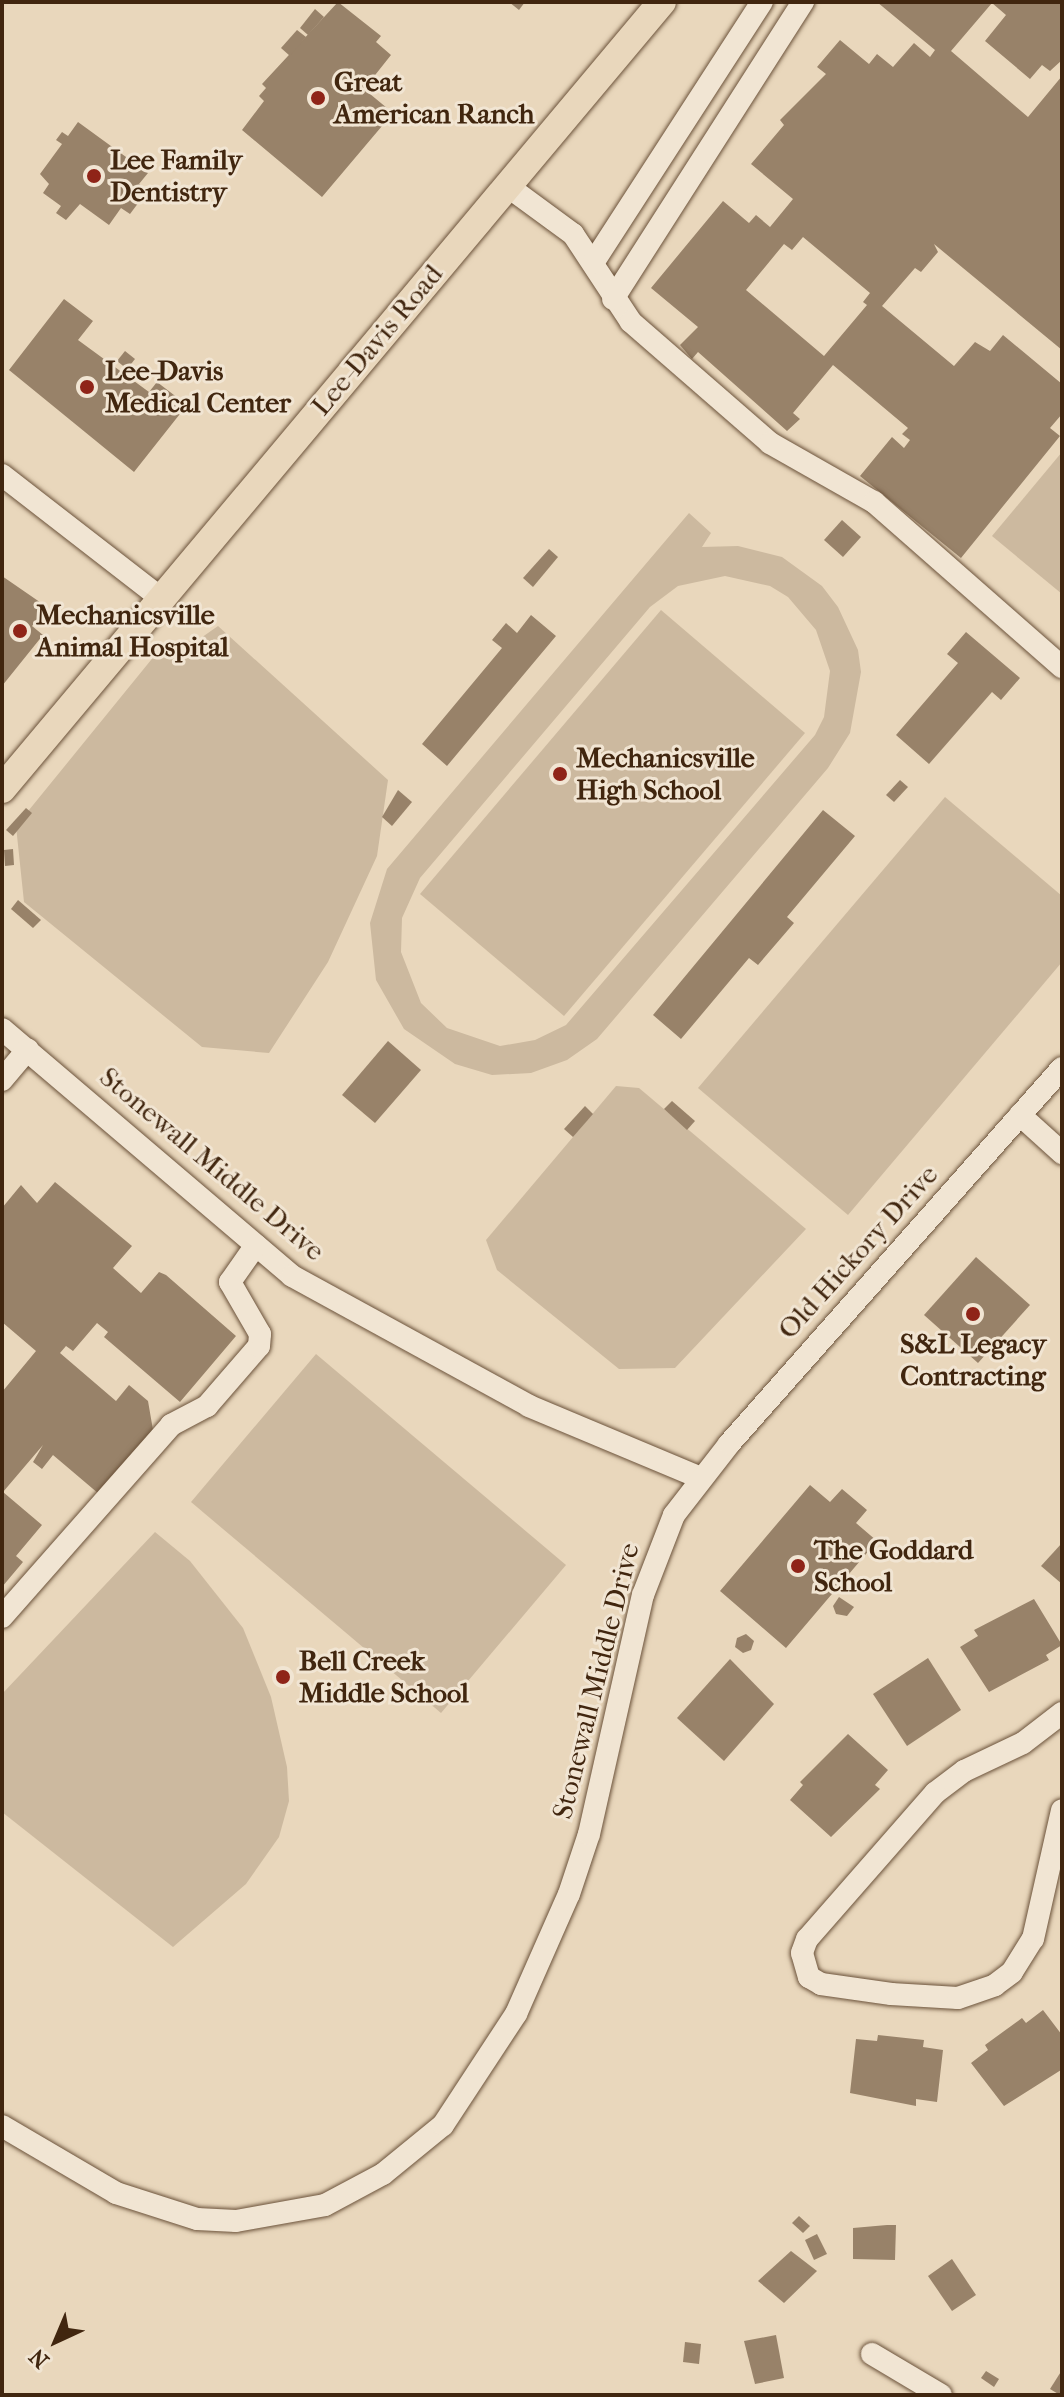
<!DOCTYPE html>
<style>
body{margin:0}
#map{position:relative;width:1064px;height:2397px;overflow:hidden;background:#e9d7bc;font-family:"IM FELL French Canon",serif}
div>[style]{position:absolute}
[style*='--x']{left:calc(var(--x)*1px);top:calc(var(--y)*1px);width:calc(var(--w)*1px);rotate:calc(var(--a)*1deg)}
.green>*{inset:0;background:#ccb99f}
.building>*{inset:0;background:#988269}
.roads{filter:drop-shadow(0 0 2px #6b523a) drop-shadow(0 0 2px #6b523a)}
.minor>*{height:22px;margin:-11px;padding:0 11px;transform-origin:11px;border-radius:11px;background:#f1e5d3}
.major>*{height:28px;margin:-14px;padding:0 14px;transform-origin:14px;border-radius:14px;background:#e9d7bc}
.dots>*{width:22px;height:22px;translate:-50% -50%;box-sizing:border-box;border:4px solid #f1e5d3;border-radius:50%}
span{translate:-50% -50%;white-space:nowrap;text-align:center;line-height:1.15;-webkit-text-stroke:6px #f1e5d3;paint-order:stroke}
.poi-label{font-size:28px;color:#41260f;font-weight:700}
.left{translate:0 -50%;text-align:left}
.street-label{font-size:28px;color:#41260f}
.frame{position:absolute;inset:0;border:4px solid #41260f;pointer-events:none}
.north{position:absolute;left:16px;top:2301px;width:80px;height:80px;-webkit-text-stroke:6px #f1e5d3;paint-order:stroke;rotate:224deg;font-size:22px;font-weight:700;line-height:32px;text-align:center;color:#41260f}
.north::after{content:'';display:block;margin:auto;width:28px;height:36px;background:#41260f;clip-path:polygon(50% 0,100% 100%,50% 72%,0 100%)}
</style>
<div id="map">
<div class="green">
<div style="clip-path:polygon(1062px 452px,1062px 594px,992px 536px)"></div>
<div style="clip-path:polygon(evenodd,689px 513px,711px 533px,702px 547px,738px 546px,782px 557px,822px 586px,838px 607px,858px 650px,861px 672px,850px 733px,828px 768px,597px 1039px,567px 1060px,531px 1073px,492px 1075px,455px 1064px,404px 1029px,376px 980px,370px 923px,387px 869px,689px 513px,725px 576px,770px 586px,788px 597px,816px 630px,830px 671px,824px 717px,815px 735px,566px 1025px,535px 1040px,500px 1046px,447px 1028px,421px 1003px,401px 952px,402px 918px,420px 878px,650px 607px,678px 586px,725px 576px)"></div>
<div style="clip-path:polygon(661px 610px,805px 733px,564px 1016px,420px 894px)"></div>
<div style="clip-path:polygon(218px 626px,388px 780px,377px 856px,328px 962px,269px 1053px,202px 1047px,24px 902px,16px 826px,164px 644px,198px 640px)"></div>
<div style="clip-path:polygon(945px 797px,1062px 896px,1062px 962px,848px 1215px,698px 1088px)"></div>
<div style="clip-path:polygon(616px 1086px,639px 1088px,806px 1229px,675px 1368px,619px 1369px,497px 1270px,486px 1240px)"></div>
<div style="clip-path:polygon(316px 1354px,566px 1565px,441px 1713px,191px 1502px)"></div>
<div style="clip-path:polygon(155px 1532px,190px 1561px,243px 1628px,271px 1697px,287px 1767px,289px 1801px,279px 1837px,246px 1884px,173px 1947px,2px 1812px,2px 1694px)"></div>
</div>
<div class="building">
<div style="clip-path:polygon(338px 2px,381px 36px,376px 42px,391px 55px,364px 89px,393px 113px,322px 197px,242px 130px,264px 101px,259px 96px,266px 88px,262px 84px)"></div>
<div style="clip-path:polygon(509px 2px,525px 2px,519px 10px)"></div>
<div style="clip-path:polygon(evenodd,877px 2px,1062px 2px,1062px 60px,1050px 71px,1042px 65px,1030px 79px,985px 41px,1006px 15px,992px 3px,951px 51px,1028px 117px,1062px 76px,1062px 350px,934px 244px,938px 252px,921px 272px,915px 268px,882px 306px,954px 366px,975px 342px,990px 351px,1003px 335px,1062px 384px,1062px 414px,1050px 428px,1060px 436px,961px 558px,860px 476px,892px 437px,904px 448px,910px 440px,902px 434px,908px 428px,833px 365px,793px 413px,800px 419px,787px 431px,698px 352px,692px 359px,680px 345px,698px 327px,651px 288px,723px 201px,749px 223px,756px 215px,770px 227px,793px 199px,751px 164px,784px 125px,780px 120px,826px 74px,817px 67px,840px 40px,869px 64px,877px 54px,893px 67px,914px 43px,930px 57px,935px 50px,877px 2px,803px 237px,870px 293px,863px 302px,867px 305px,824px 356px,746px 290px,784px 244px,792px 250px,803px 237px)"></div>
<div style="clip-path:polygon(315px 9px,324px 17px,308px 35px,300px 28px)"></div>
<div style="clip-path:polygon(297px 30px,306px 37px,290px 56px,281px 48px)"></div>
<div style="clip-path:polygon(78px 122px,148px 173px,139px 184px,148px 190px,130px 214px,121px 208px,109px 225px,80px 204px,66px 220px,56px 213px,61px 206px,43px 193px,49px 184px,40px 174px,62px 144px,56px 140px,62px 132px,68px 136px)"></div>
<div style="clip-path:polygon(64px 299px,93px 321px,78px 340px,149px 392px,157px 382px,187px 405px,134px 472px,9px 370px)"></div>
<div style="clip-path:polygon(125px 351px,135px 359px,127px 369px,117px 361px)"></div>
<div style="clip-path:polygon(842px 520px,861px 537px,843px 557px,824px 540px)"></div>
<div style="clip-path:polygon(549px 549px,558px 557px,533px 587px,523px 578px)"></div>
<div style="clip-path:polygon(2px 576px,47px 607px,32px 626px,43px 635px,2px 686px)"></div>
<div style="clip-path:polygon(531px 615px,556px 636px,447px 766px,422px 744px,502px 648px,492px 640px,506px 623px,517px 633px)"></div>
<div style="clip-path:polygon(966px 632px,1020px 678px,1001px 700px,992px 692px,929px 764px,896px 735px,958px 663px,947px 654px)"></div>
<div style="clip-path:polygon(900px 780px,908px 787px,894px 802px,886px 795px)"></div>
<div style="clip-path:polygon(398px 790px,412px 802px,392px 826px,382px 817px)"></div>
<div style="clip-path:polygon(26px 808px,32px 813px,13px 836px,6px 830px)"></div>
<div style="clip-path:polygon(823px 810px,855px 836px,787px 917px,794px 923px,758px 965px,749px 958px,681px 1039px,653px 1015px)"></div>
<div style="clip-path:polygon(13px 849px,14px 865px,5px 866px,4px 850px)"></div>
<div style="clip-path:polygon(18px 900px,41px 920px,33px 928px,11px 909px)"></div>
<div style="clip-path:polygon(388px 1041px,421px 1070px,375px 1123px,342px 1095px)"></div>
<div style="clip-path:polygon(672px 1101px,695px 1121px,687px 1130px,664px 1109px)"></div>
<div style="clip-path:polygon(585px 1106px,593px 1114px,573px 1137px,564px 1129px)"></div>
<div style="clip-path:polygon(55px 1182px,132px 1246px,113px 1268px,141px 1293px,159px 1272px,166px 1275px,236px 1336px,180px 1402px,104px 1337px,108px 1332px,97px 1323px,73px 1351px,66px 1346px,60px 1353px,116px 1401px,129px 1385px,148px 1401px,153px 1430px,99px 1494px,53px 1455px,42px 1469px,33px 1462px,43px 1445px,3px 1492px,42px 1525px,16px 1556px,23px 1562px,2px 1587px,2px 1392px,36px 1351px,2px 1322px,2px 1208px,21px 1185px,37px 1203px)"></div>
<div style="clip-path:polygon(976px 1257px,1030px 1305px,978px 1363px,924px 1315px)"></div>
<div style="clip-path:polygon(810px 1485px,830px 1502px,842px 1489px,867px 1510px,856px 1523px,877px 1541px,786px 1648px,720px 1591px)"></div>
<div style="clip-path:polygon(1062px 1543px,1062px 1584px,1041px 1566px)"></div>
<div style="clip-path:polygon(839px 1597px,854px 1607px,847px 1616px,836px 1614px,833px 1606px)"></div>
<div style="clip-path:polygon(1034px 1599px,1062px 1645px,1046px 1655px,1049px 1660px,989px 1692px,960px 1647px,978px 1636px,974px 1630px)"></div>
<div style="clip-path:polygon(746px 1634px,754px 1641px,751px 1650px,743px 1653px,735px 1647px,737px 1638px)"></div>
<div style="clip-path:polygon(928px 1658px,961px 1710px,907px 1746px,873px 1694px)"></div>
<div style="clip-path:polygon(730px 1659px,774px 1704px,724px 1761px,677px 1718px)"></div>
<div style="clip-path:polygon(848px 1734px,888px 1770px,875px 1785px,880px 1789px,831px 1837px,790px 1800px,803px 1785px,800px 1782px)"></div>
<div style="clip-path:polygon(1043px 2010px,1062px 2035px,1061px 2070px,1004px 2106px,971px 2063px,988px 2050px,985px 2045px,1022px 2018px,1026px 2023px)"></div>
<div style="clip-path:polygon(878px 2035px,924px 2040px,923px 2047px,943px 2050px,937px 2102px,916px 2099px,916px 2106px,850px 2093px,856px 2039px,877px 2041px)"></div>
<div style="clip-path:polygon(799px 2216px,810px 2226px,803px 2233px,792px 2223px)"></div>
<div style="clip-path:polygon(887px 2225px,896px 2225px,895px 2260px,853px 2259px,853px 2228px)"></div>
<div style="clip-path:polygon(817px 2234px,827px 2254px,814px 2260px,805px 2240px)"></div>
<div style="clip-path:polygon(791px 2251px,817px 2271px,784px 2303px,758px 2281px)"></div>
<div style="clip-path:polygon(952px 2259px,976px 2295px,952px 2311px,928px 2276px)"></div>
<div style="clip-path:polygon(776px 2335px,784px 2378px,755px 2384px,744px 2341px)"></div>
<div style="clip-path:polygon(685px 2342px,701px 2344px,699px 2364px,683px 2362px)"></div>
<div style="clip-path:polygon(1062px 2370px,1062px 2395px,1060px 2395px,1050px 2389px)"></div>
<div style="clip-path:polygon(986px 2371px,999px 2379px,994px 2387px,981px 2378px)"></div>
</div>
<div class="roads">
<div class="minor">
<div style="--x:506;--y:185;--w:83;--a:36.2"></div>
<div style="--x:573;--y:234;--w:105;--a:56.6"></div>
<div style="--x:631;--y:322;--w:184;--a:41"></div>
<div style="--x:770;--y:443;--w:120;--a:29.6"></div>
<div style="--x:874;--y:502;--w:250;--a:41.3"></div>
<div style="--x:593;--y:263;--w:311;--a:-57.1"></div>
<div style="--x:613;--y:299;--w:353;--a:-57.4"></div>
<div style="--x:2;--y:475;--w:202;--a:37.8"></div>
<div style="--x:2;--y:1029;--w:381;--a:40.4"></div>
<div style="--x:292;--y:1276;--w:270;--a:28.7"></div>
<div style="--x:529;--y:1406;--w:186;--a:22.7"></div>
<div style="--x:2;--y:1080;--w:40;--a:-50"></div>
<div style="--x:1020;--y:1115;--w:57;--a:42.1"></div>
<div style="--x:2;--y:1617;--w:256;--a:-48.6"></div>
<div style="--x:171;--y:1425;--w:41;--a:-27.8"></div>
<div style="--x:207;--y:1406;--w:79;--a:-49.1"></div>
<div style="--x:259;--y:1346;--w:12;--a:-85"></div>
<div style="--x:260;--y:1334;--w:60;--a:-120"></div>
<div style="--x:230;--y:1282;--w:45;--a:-54.9"></div>
<div style="--x:1062;--y:1713;--w:49;--a:142.4"></div>
<div style="--x:1023;--y:1743;--w:65;--a:154.6"></div>
<div style="--x:964;--y:1771;--w:36;--a:143"></div>
<div style="--x:935;--y:1793;--w:194;--a:131.2"></div>
<div style="--x:807;--y:1939;--w:15;--a:110"></div>
<div style="--x:802;--y:1953;--w:25;--a:74"></div>
<div style="--x:809;--y:1977;--w:14;--a:30"></div>
<div style="--x:821;--y:1984;--w:71;--a:8.1"></div>
<div style="--x:891;--y:1994;--w:67;--a:3.4"></div>
<div style="--x:958;--y:1998;--w:39;--a:-19"></div>
<div style="--x:995;--y:1985;--w:21;--a:-37"></div>
<div style="--x:1012;--y:1972;--w:39;--a:-58"></div>
<div style="--x:1033;--y:1939;--w:132;--a:-77.3"></div>
<div style="--x:2;--y:2126;--w:132;--a:30.4"></div>
<div style="--x:116;--y:2193;--w:85;--a:17.8"></div>
<div style="--x:197;--y:2219;--w:39;--a:3"></div>
<div style="--x:236;--y:2221;--w:90;--a:-10.2"></div>
<div style="--x:325;--y:2205;--w:66;--a:-28.1"></div>
<div style="--x:383;--y:2174;--w:77;--a:-39.2"></div>
<div style="--x:443;--y:2125;--w:133;--a:-56.7"></div>
<div style="--x:516;--y:2014;--w:131;--a:-66.2"></div>
<div style="--x:569;--y:1894;--w:63;--a:-71.6"></div>
<div style="--x:589;--y:1834;--w:245;--a:-77.3"></div>
<div style="--x:643;--y:1595;--w:86;--a:-68.8"></div>
<div style="--x:674;--y:1515;--w:90;--a:-52.2"></div>
<div style="--x:729;--y:1444;--w:502;--a:-48.47"></div>
<div style="--x:872;--y:2354;--w:80;--a:30.7"></div>
</div>
<div class="major">
<div style="--x:2;--y:789;--w:1027;--a:-50.02"></div>
</div>
</div>
<div class="dots">
<div style="left:318px;top:98px;background:#8f2418"></div>
<div style="left:94px;top:176px;background:#8f2418"></div>
<div style="left:87px;top:387px;background:#8f2418"></div>
<div style="left:20px;top:631px;background:#8f2418"></div>
<div style="left:560px;top:774px;background:#8f2418"></div>
<div style="left:973px;top:1314px;background:#8f2418"></div>
<div style="left:798px;top:1566px;background:#8f2418"></div>
<div style="left:283px;top:1677px;background:#8f2418"></div>
</div>
<div class="poi-label">
<span class="left" style="left:334px;top:98px">Great<br>American Ranch</span>
<span class="left" style="left:110px;top:176px">Lee Family<br>Dentistry</span>
<span class="left" style="left:105px;top:387px">Lee-Davis<br>Medical Center</span>
<span class="left" style="left:36px;top:631px">Mechanicsville<br>Animal Hospital</span>
<span class="left" style="left:576px;top:774px">Mechanicsville<br>High School</span>
<span style="left:973px;top:1360px">S&amp;L Legacy<br>Contracting</span>
<span class="left" style="left:814px;top:1566px">The Goddard<br>School</span>
<span class="left" style="left:299px;top:1677px">Bell Creek<br>Middle School</span>
</div>
<div class="street-label">
<span style="left:377px;top:340px;rotate:-50deg">Lee-Davis Road</span>
<span style="left:212px;top:1164px;rotate:40deg">Stonewall Middle Drive</span>
<span style="left:858px;top:1252px;rotate:-48deg">Old Hickory Drive</span>
<span style="left:596px;top:1681px;rotate:-76deg">Stonewall Middle Drive</span>
</div>
<div class="frame"></div>
<div class="north">N</div>
</div>
